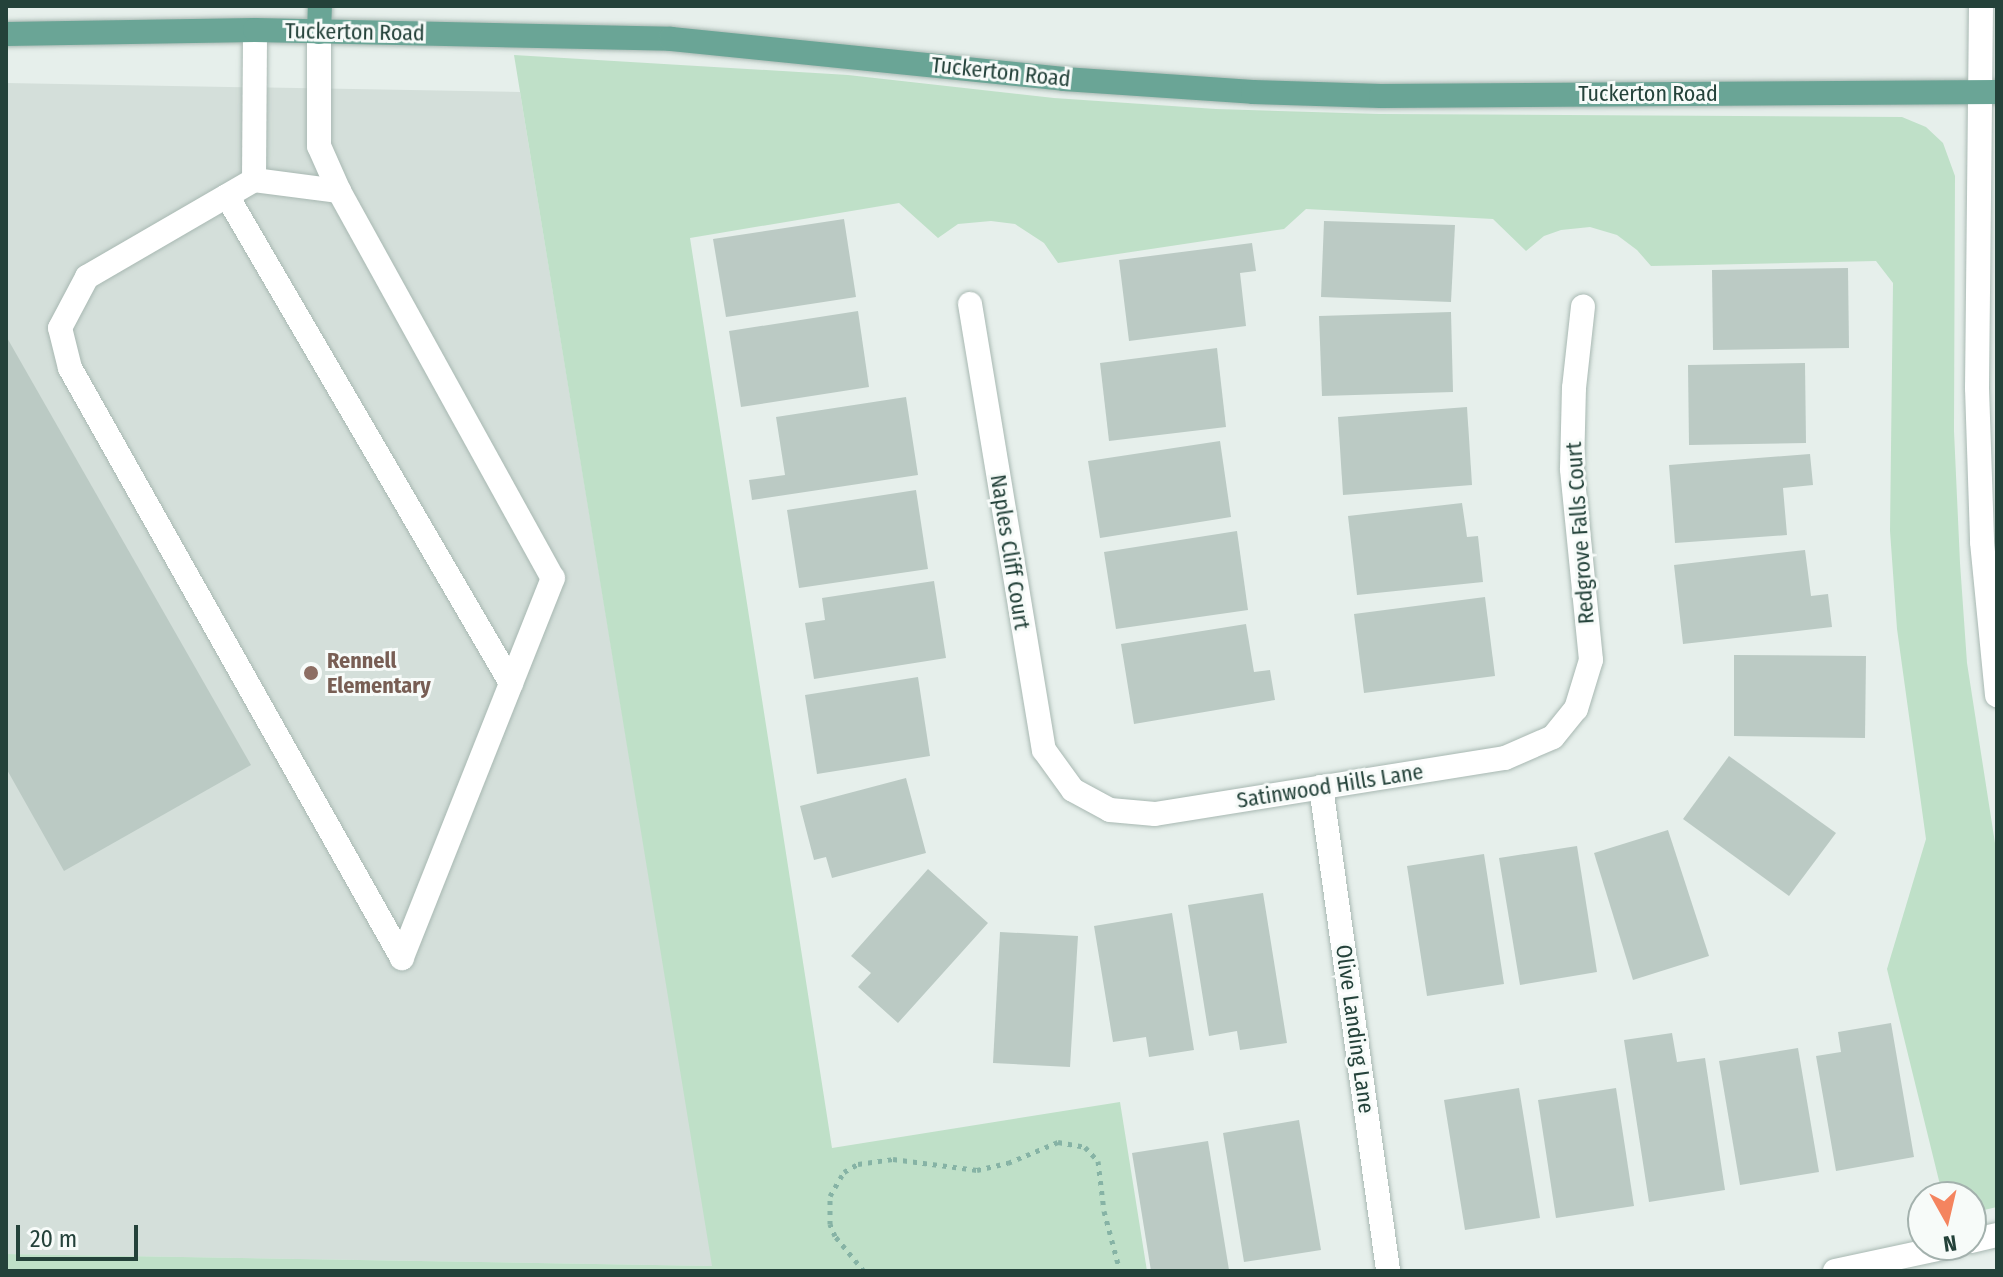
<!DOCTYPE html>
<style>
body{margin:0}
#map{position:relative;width:2003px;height:1277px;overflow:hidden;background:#e6efeb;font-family:"Fira Sans Condensed",sans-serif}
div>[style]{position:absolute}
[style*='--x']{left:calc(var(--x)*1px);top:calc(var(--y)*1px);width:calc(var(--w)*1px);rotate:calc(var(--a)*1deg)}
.built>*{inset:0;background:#d4dfda}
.green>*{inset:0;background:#bfe0c8}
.building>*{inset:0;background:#bbcac4}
.path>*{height:5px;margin-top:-2.5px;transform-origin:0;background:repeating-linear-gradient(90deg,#86b3a5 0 4px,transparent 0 10px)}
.roads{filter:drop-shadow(0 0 2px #a8b8b2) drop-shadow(0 0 2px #a8b8b2)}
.minor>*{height:24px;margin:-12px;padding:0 12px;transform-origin:12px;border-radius:12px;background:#fff}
.major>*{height:24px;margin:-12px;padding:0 12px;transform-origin:12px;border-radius:12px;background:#6aa596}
.dots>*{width:22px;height:22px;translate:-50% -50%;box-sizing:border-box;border:4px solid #f7fbf9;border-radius:50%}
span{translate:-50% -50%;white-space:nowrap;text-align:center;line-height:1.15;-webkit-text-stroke:6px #f7fbf9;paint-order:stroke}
.street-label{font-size:22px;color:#24423a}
.education-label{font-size:22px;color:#785e54;font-weight:700}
.left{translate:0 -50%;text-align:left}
.frame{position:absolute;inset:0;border:8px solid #24423a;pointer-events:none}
.north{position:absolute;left:1907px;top:1181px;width:80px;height:80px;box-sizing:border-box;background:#f7fbf9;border:2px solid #a3b1ad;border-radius:50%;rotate:172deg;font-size:22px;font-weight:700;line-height:32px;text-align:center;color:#24423a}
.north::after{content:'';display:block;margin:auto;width:28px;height:36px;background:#f4845f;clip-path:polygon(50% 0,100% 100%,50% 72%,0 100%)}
.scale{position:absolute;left:16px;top:1225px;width:122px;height:36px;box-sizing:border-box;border:4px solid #24423a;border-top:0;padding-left:10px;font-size:24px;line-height:28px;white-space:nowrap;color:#24423a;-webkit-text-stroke:6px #f7fbf9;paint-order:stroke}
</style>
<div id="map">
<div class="built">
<div style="clip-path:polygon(6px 83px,520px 92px,713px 1266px,6px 1254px)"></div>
</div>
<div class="green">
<div style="clip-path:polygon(514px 55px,848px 75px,1054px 98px,1216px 109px,1379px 114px,1902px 117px,1926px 127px,1943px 143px,1955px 176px,1954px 431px,1960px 563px,1967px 663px,1997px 856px,1997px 1207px,1971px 1213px,1971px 1197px,1943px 1197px,1887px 969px,1926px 839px,1897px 629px,1890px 531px,1893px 283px,1876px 261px,1651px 266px,1637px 250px,1617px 235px,1590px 227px,1561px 230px,1544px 236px,1526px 251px,1493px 219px,1306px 209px,1284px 229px,1058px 263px,1044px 243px,1015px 224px,991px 221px,958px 224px,938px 238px,899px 203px,690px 238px,832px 1148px,1120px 1102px,1147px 1271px,6px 1271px,6px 1254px,712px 1266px)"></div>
</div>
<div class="building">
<div style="clip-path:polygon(844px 219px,856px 297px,726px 317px,713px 239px)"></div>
<div style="clip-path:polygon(1324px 221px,1455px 225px,1451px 302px,1321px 297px)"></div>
<div style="clip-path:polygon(1252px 243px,1256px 271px,1240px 273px,1246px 326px,1129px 341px,1119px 260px)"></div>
<div style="clip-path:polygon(1848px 268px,1849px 348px,1713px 350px,1712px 270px)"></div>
<div style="clip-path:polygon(858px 311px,869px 387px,741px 407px,729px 331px)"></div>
<div style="clip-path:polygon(1451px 312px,1453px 392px,1322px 396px,1319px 316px)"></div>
<div style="clip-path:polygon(6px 336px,251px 765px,64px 871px,6px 768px)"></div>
<div style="clip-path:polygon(1217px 348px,1226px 427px,1109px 441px,1100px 363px)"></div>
<div style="clip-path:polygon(1805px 363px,1806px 443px,1689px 445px,1688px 365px)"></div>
<div style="clip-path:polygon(906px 397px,918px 475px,752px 500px,749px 480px,785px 475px,776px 417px)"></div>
<div style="clip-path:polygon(1467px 407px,1472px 485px,1343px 495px,1338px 417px)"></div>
<div style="clip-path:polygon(1220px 441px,1231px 517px,1100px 538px,1088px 461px)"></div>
<div style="clip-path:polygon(1810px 454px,1813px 485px,1783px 488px,1787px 535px,1675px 543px,1669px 465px)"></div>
<div style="clip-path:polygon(916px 490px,928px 569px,799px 588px,787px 510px)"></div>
<div style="clip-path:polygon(1462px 503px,1467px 537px,1478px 536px,1483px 582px,1357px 595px,1348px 516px)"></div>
<div style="clip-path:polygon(1237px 531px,1248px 610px,1116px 629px,1104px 552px)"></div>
<div style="clip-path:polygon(1805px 550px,1811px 596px,1828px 594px,1832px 627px,1683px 644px,1674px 565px)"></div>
<div style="clip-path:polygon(934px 581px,946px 658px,814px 679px,805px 623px,825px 620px,822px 598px)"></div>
<div style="clip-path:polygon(1485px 597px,1495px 676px,1364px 693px,1354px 614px)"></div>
<div style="clip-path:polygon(1246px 624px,1254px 672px,1270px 670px,1275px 700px,1134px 724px,1121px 644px)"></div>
<div style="clip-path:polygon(1734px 655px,1866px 656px,1865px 738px,1734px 736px)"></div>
<div style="clip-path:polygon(918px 677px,930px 756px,817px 774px,805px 695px)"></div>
<div style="clip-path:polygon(1729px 756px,1836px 833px,1789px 896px,1683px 819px)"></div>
<div style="clip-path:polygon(906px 778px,926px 853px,832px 878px,826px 857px,814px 860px,800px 806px)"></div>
<div style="clip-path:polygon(1668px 830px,1709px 956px,1633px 980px,1594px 853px)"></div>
<div style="clip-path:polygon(1577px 846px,1597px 972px,1520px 985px,1499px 858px)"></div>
<div style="clip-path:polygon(1484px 854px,1504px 984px,1427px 996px,1407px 866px)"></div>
<div style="clip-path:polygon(928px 869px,988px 923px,898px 1023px,858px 987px,871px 973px,851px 956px)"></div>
<div style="clip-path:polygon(1263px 893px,1287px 1043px,1240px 1050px,1237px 1031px,1209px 1036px,1188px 905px)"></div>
<div style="clip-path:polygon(1172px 913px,1194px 1050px,1149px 1057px,1146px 1037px,1113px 1042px,1094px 926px)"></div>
<div style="clip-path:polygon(1000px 932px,1078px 936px,1070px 1067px,993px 1063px)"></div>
<div style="clip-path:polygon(1891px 1023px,1914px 1157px,1836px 1171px,1816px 1056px,1841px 1052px,1838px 1032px)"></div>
<div style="clip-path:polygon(1672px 1033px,1677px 1062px,1705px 1058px,1725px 1190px,1649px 1202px,1624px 1040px)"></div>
<div style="clip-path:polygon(1798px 1048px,1819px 1172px,1740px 1185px,1719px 1061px)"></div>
<div style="clip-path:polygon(1519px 1088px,1540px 1218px,1465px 1230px,1444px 1100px)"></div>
<div style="clip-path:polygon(1616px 1088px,1634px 1206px,1556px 1218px,1538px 1100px)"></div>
<div style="clip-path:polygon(1299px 1120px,1321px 1250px,1244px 1262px,1223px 1133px)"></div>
<div style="clip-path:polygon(1208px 1141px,1229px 1270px,1151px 1271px,1132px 1153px)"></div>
</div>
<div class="path">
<div style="--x:864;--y:1271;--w:45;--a:-129.6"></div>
<div style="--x:835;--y:1236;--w:13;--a:-113"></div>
<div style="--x:830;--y:1224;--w:28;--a:-90"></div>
<div style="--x:830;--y:1196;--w:28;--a:-60"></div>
<div style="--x:844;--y:1172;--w:16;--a:-30"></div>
<div style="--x:858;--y:1164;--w:35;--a:-8"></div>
<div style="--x:893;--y:1159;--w:85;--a:7.5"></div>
<div style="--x:977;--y:1170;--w:32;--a:-13"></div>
<div style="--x:1008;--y:1163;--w:54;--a:-22.8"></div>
<div style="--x:1058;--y:1142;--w:27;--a:10"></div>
<div style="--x:1085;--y:1147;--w:19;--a:47"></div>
<div style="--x:1098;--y:1161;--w:50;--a:83.2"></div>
<div style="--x:1104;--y:1211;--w:62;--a:75.1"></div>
</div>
<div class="roads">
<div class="minor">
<div style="--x:1981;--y:6;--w:382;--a:90.6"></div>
<div style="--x:1977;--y:388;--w:154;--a:88.1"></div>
<div style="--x:1982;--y:542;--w:154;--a:84.4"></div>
<div style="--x:319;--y:32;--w:114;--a:90"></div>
<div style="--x:319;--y:146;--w:49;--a:66"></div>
<div style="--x:339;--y:191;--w:442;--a:61.1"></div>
<div style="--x:553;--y:578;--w:409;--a:111.7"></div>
<div style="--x:402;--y:958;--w:677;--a:-119.37"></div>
<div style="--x:70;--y:368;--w:41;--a:-104"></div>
<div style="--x:60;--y:328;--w:58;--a:-62.1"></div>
<div style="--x:87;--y:277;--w:193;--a:-30.1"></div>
<div style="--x:254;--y:180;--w:86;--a:7.4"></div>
<div style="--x:254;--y:180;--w:150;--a:-89.6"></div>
<div style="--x:227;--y:196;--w:564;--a:59.75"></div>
<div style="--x:970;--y:304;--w:452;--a:80.6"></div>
<div style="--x:1044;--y:750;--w:49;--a:54.1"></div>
<div style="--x:1073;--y:790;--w:42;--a:28.4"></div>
<div style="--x:1110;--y:810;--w:45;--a:5.1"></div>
<div style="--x:1155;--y:814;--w:354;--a:-9.1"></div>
<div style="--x:1505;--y:758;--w:52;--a:-23.6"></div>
<div style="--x:1553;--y:737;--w:36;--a:-51"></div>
<div style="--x:1576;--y:709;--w:51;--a:-73"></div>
<div style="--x:1591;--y:660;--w:192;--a:-95.7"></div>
<div style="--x:1572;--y:469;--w:81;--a:-88.6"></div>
<div style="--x:1574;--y:388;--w:82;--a:-83.7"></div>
<div style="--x:1321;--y:787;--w:489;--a:82.1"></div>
<div style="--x:1971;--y:1241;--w:27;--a:-13"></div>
<div style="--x:1835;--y:1271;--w:124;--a:-12.1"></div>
</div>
<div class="major">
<div style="--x:319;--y:32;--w:26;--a:-88"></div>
<div style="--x:6;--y:34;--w:249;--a:-0.9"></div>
<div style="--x:255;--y:30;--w:416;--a:1.2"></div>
<div style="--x:671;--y:39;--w:395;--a:5.8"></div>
<div style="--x:1064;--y:79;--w:189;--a:3.9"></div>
<div style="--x:1253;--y:92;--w:128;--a:1.8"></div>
<div style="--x:1381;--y:96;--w:616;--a:-0.37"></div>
</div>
</div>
<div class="dots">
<div style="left:311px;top:673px;background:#8d6e63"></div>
</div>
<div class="street-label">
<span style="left:355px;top:32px;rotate:1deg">Tuckerton Road</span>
<span style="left:1001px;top:72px;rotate:6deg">Tuckerton Road</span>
<span style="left:1648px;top:94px">Tuckerton Road</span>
<span style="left:1580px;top:533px;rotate:-94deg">Redgrove Falls Court</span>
<span style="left:1010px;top:552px;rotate:81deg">Naples Cliff Court</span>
<span style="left:1330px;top:786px;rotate:-9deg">Satinwood Hills Lane</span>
<span style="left:1355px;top:1029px;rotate:82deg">Olive Landing Lane</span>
</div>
<div class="education-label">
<span class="left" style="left:327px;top:673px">Rennell<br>Elementary</span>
</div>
<div class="frame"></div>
<div class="north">N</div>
<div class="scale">20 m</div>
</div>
